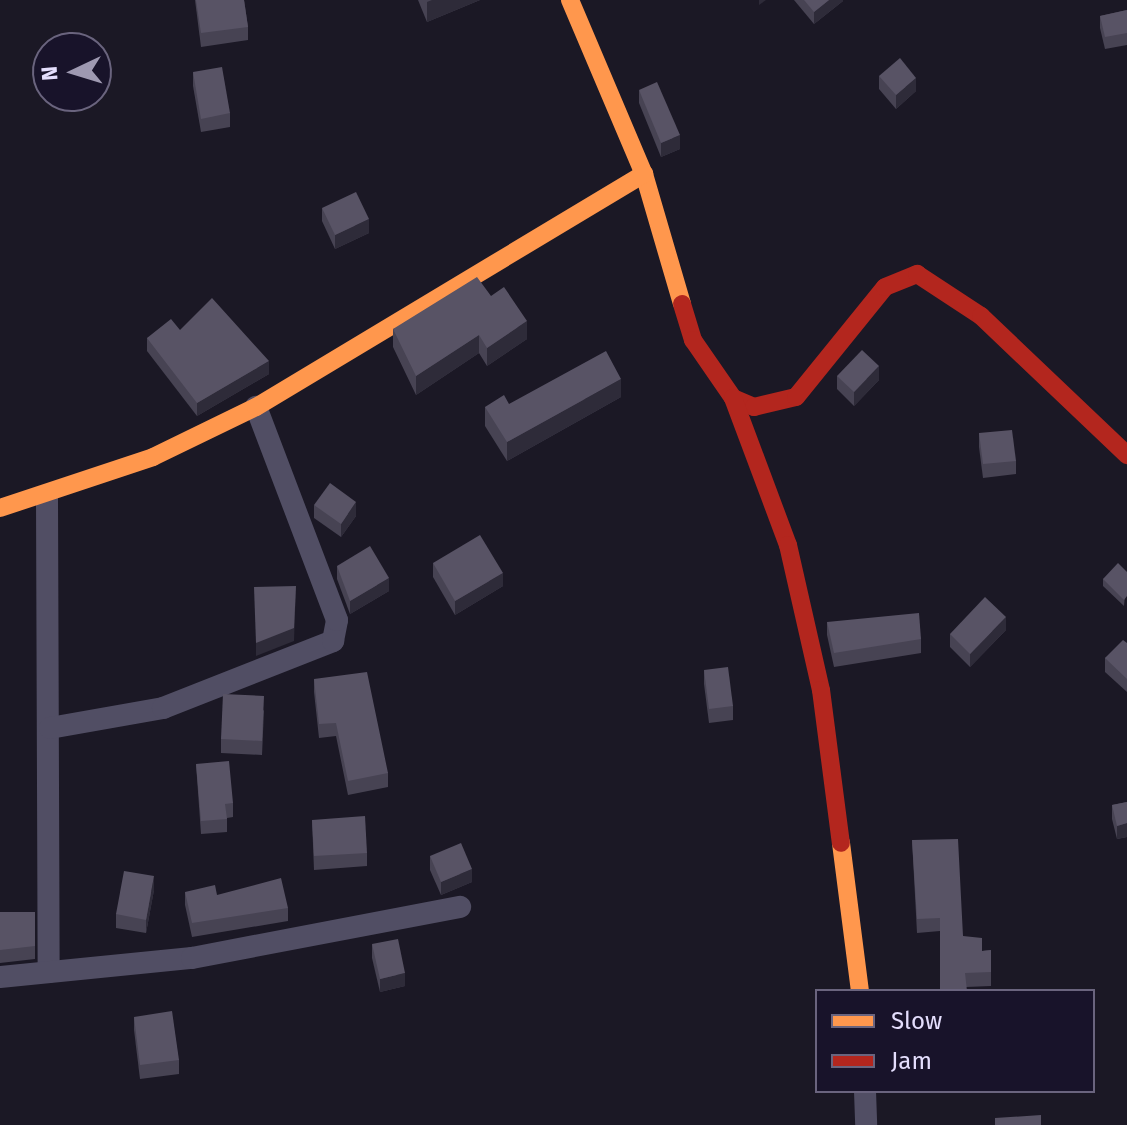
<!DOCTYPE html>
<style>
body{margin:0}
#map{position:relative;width:1127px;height:1125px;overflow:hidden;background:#1b1825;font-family:"Fira Sans",sans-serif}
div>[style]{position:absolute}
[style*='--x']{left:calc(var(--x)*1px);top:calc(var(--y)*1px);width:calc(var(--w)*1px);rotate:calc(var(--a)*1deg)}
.street>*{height:22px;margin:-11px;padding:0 11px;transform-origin:11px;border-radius:11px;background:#514e64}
.slow>*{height:18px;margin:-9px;padding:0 9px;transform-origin:9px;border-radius:9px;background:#ff974d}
.jam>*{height:18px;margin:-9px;padding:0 9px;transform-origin:9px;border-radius:9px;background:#b3261e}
.wall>*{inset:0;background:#474353}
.shaded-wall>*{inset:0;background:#2e2b39}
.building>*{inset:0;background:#585365}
span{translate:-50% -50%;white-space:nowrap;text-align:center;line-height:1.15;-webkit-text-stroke:8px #18132a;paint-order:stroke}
.legend{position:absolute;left:815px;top:989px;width:280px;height:104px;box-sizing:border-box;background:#18132a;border:2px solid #6a647e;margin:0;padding:10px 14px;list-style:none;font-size:24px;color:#e4defd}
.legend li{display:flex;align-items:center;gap:16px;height:40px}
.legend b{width:40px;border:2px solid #6a647e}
.north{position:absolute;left:32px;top:32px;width:80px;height:80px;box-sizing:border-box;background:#18132a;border:2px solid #6a647e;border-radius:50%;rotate:266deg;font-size:22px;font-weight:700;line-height:32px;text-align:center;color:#e4defd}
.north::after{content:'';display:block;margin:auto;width:28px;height:36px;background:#9e99b1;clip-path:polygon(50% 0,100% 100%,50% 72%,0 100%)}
</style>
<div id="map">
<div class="street">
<div style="--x:47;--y:498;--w:474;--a:89.8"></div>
<div style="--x:50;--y:728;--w:115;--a:-10"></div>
<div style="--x:163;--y:708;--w:183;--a:-21.5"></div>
<div style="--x:333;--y:641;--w:21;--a:-79"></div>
<div style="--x:337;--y:620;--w:228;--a:-110.8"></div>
<div style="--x:0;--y:977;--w:193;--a:-5.7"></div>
<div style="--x:192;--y:958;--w:273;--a:-10.8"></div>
<div style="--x:865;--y:1091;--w:34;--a:88"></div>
</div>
<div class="slow">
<div style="--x:570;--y:0;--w:189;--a:67"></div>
<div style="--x:644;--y:174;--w:135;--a:73.7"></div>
<div style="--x:0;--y:508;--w:161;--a:-18.4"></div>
<div style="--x:153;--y:457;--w:114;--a:-25.9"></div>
<div style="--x:256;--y:407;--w:453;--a:-31"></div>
<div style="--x:841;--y:843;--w:149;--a:82.7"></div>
</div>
<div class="jam">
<div style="--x:682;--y:304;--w:38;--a:73"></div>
<div style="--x:693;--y:340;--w:70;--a:55.4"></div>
<div style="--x:733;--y:398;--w:23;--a:23"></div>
<div style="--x:754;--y:407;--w:43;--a:-13.4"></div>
<div style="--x:796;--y:397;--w:141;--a:-51"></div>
<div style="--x:885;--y:287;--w:35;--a:-22"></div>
<div style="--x:917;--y:274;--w:77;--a:33.3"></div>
<div style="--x:981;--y:316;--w:202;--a:43.6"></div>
<div style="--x:733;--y:398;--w:157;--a:69.5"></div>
<div style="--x:788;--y:545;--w:149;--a:77.2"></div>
<div style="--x:821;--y:690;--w:154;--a:82.6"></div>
</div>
<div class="wall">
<div style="clip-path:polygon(195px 0,244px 0,248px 27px,248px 40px,201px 47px)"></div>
<div style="clip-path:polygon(418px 0,480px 0,427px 22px)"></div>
<div style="clip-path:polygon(794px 0,843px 0,843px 1px,814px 24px)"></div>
<div style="clip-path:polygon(1127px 10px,1127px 45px,1105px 49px,1100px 28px,1100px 16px)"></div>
<div style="clip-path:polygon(193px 72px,230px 113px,230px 127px,201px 132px,193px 86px)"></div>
<div style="clip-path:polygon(879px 76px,916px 91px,896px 109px,879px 89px)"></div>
<div style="clip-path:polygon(639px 90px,680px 149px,661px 157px,639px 103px)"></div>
<div style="clip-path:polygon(322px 208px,369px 233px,335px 249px,322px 221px)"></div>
<div style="clip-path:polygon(491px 296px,527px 339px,487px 366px,479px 353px,416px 395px,393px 347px,393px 329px)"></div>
<div style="clip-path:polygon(180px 330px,269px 374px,197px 416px,147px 351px,147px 338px)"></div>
<div style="clip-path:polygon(837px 376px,879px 380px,854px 406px,837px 389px)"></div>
<div style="clip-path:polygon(621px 397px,507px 461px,485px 426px,485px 407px,509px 404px)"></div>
<div style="clip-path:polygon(979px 433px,1016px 461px,1016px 474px,983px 478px,979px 447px)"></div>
<div style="clip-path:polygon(314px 505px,356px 516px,341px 537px,314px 518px)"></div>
<div style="clip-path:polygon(433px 563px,503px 586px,455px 615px,433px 577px)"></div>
<div style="clip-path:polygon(337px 566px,389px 591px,350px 614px,337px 579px)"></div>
<div style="clip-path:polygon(1127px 572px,1124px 606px,1103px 586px,1103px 579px)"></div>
<div style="clip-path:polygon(827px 622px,921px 639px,921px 653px,834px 667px,827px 635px)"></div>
<div style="clip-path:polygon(1006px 630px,970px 667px,950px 647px,950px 634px)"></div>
<div style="clip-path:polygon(1127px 643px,1127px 692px,1105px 672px,1105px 658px)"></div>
<div style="clip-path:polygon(704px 670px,733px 706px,733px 720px,709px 723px,704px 684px)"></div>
<div style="clip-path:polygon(314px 679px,388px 773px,388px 787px,348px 795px,336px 736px,319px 738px,314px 692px)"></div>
<div style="clip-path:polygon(264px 710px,262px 755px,221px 753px,221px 739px)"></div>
<div style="clip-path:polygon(196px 764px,233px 803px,233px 817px,227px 818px,227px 832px,201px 834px)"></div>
<div style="clip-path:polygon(1127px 802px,1127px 837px,1117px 839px,1112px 819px,1112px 805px)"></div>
<div style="clip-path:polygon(312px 820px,367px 853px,367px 866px,314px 870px)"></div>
<div style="clip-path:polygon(912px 840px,963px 936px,982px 951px,991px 950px,991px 986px,966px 987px,940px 931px,917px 933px)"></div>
<div style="clip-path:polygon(430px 856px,472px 882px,441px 895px,430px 870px)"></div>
<div style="clip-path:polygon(154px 890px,146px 933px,116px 928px,116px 914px)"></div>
<div style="clip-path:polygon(185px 892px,217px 895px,288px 908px,288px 921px,192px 937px,185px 905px)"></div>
<div style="clip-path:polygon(0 912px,35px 912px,35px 959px,0 963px)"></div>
<div style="clip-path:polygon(372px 944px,405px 986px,380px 992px,372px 958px)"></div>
<div style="clip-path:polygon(134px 1017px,179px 1060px,179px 1074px,140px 1079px,134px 1030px)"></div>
</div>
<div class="shaded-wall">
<div style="clip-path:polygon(432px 0,480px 0,427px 22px,427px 2px)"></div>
<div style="clip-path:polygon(759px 0,766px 0,759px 5px)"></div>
<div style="clip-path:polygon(829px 0,843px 0,843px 1px,814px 24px,814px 12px)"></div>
<div style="clip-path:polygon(916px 78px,916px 91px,896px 109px,896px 95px)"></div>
<div style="clip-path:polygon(680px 135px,680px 149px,661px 157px,661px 143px)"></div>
<div style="clip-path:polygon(369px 219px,369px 233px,335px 249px,335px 235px)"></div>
<div style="clip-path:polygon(527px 321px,527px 339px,487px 366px,487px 348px)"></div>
<div style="clip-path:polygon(479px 335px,479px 353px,416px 395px,416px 376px)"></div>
<div style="clip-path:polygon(269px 361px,269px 374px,197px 416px,197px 403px)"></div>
<div style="clip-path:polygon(879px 366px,879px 380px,854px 406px,854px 392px)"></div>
<div style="clip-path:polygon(621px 379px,621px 397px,507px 461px,507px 442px)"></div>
<div style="clip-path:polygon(356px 502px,356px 516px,341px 537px,341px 524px)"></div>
<div style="clip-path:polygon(503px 573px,503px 586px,455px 615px,455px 601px)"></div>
<div style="clip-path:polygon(389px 578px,389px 591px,350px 614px,350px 601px)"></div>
<div style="clip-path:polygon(296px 586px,294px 641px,256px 656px,256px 643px)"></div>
<div style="clip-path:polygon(1006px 617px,1006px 630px,970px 667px,970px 654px)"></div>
<div style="clip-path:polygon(1127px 823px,1127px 837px,1117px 839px,1117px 826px)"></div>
<div style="clip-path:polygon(472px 869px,472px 882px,441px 895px,441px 882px)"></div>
<div style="clip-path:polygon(154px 876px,154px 890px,146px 933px,146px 920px)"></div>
<div style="clip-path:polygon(405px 973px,405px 986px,380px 992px,380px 979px)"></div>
</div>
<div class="building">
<div style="clip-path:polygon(196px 0,244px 0,248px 27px,201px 33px)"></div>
<div style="clip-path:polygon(804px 0,829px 0,814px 12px)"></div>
<div style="clip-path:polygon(1127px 10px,1127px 33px,1105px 37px,1100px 16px)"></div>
<div style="clip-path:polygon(900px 58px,916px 78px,896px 95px,879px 76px)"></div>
<div style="clip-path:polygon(222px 67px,230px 113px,201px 119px,193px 72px)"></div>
<div style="clip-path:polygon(657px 82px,680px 135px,661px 143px,639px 90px)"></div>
<div style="clip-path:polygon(356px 192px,369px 219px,335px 235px,322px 208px)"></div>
<div style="clip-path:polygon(477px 277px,491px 296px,504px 287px,527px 321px,487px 348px,479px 335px,416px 376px,393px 329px)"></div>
<div style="clip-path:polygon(212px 298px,269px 361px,197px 403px,147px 338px,171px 319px,180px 330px)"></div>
<div style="clip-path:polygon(862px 350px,879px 366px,854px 392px,837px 376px)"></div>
<div style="clip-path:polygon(606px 351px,621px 379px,507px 442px,485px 407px,504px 395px,509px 404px)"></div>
<div style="clip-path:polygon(1012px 430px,1016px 461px,983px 464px,979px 433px)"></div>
<div style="clip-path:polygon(330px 483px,356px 502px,341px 524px,314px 505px)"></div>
<div style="clip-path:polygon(480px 535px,503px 573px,455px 601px,433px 563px)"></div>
<div style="clip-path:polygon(370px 546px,389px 578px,350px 601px,337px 566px)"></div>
<div style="clip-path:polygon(1118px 563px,1127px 572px,1127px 596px,1124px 600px,1103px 579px)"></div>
<div style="clip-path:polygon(296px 586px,294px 628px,256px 643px,254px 587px)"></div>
<div style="clip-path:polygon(985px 597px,1006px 617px,970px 654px,950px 634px)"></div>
<div style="clip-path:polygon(919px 613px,921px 639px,834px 653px,827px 622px)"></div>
<div style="clip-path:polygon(1123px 640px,1127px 643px,1127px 679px,1105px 658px)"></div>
<div style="clip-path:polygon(728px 667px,733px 706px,709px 709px,704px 670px)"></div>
<div style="clip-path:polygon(367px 672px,388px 773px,348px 781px,336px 723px,319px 724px,314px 679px)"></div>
<div style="clip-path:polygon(223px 694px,264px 696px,262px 741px,221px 739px)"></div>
<div style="clip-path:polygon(229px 761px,233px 803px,225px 804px,227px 819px,201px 821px,196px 764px)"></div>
<div style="clip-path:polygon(1127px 802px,1127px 823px,1117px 826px,1112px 805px)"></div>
<div style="clip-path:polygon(365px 816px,367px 853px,314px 856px,312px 820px)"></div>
<div style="clip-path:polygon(958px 839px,963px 936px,982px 938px,982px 951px,991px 950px,991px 972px,965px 973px,967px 991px,940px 991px,940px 918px,917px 919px,912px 840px)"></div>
<div style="clip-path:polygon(461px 843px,472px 869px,441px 882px,430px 856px)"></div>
<div style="clip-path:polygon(124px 871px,154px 876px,146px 920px,116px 914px)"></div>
<div style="clip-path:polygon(281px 878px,288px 908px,192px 923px,185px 892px,215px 885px,217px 895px)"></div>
<div style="clip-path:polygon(0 912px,35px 912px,35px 946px,0 950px)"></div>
<div style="clip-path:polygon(398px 939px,405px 973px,380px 979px,372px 944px)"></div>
<div style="clip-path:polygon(172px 1011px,179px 1060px,140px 1065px,134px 1017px)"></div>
<div style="clip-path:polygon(1041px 1115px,1041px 1125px,995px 1125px,995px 1118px)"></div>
</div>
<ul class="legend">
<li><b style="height:10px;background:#ff974d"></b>Slow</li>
<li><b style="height:10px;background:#b3261e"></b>Jam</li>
</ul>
<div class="north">N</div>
</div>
